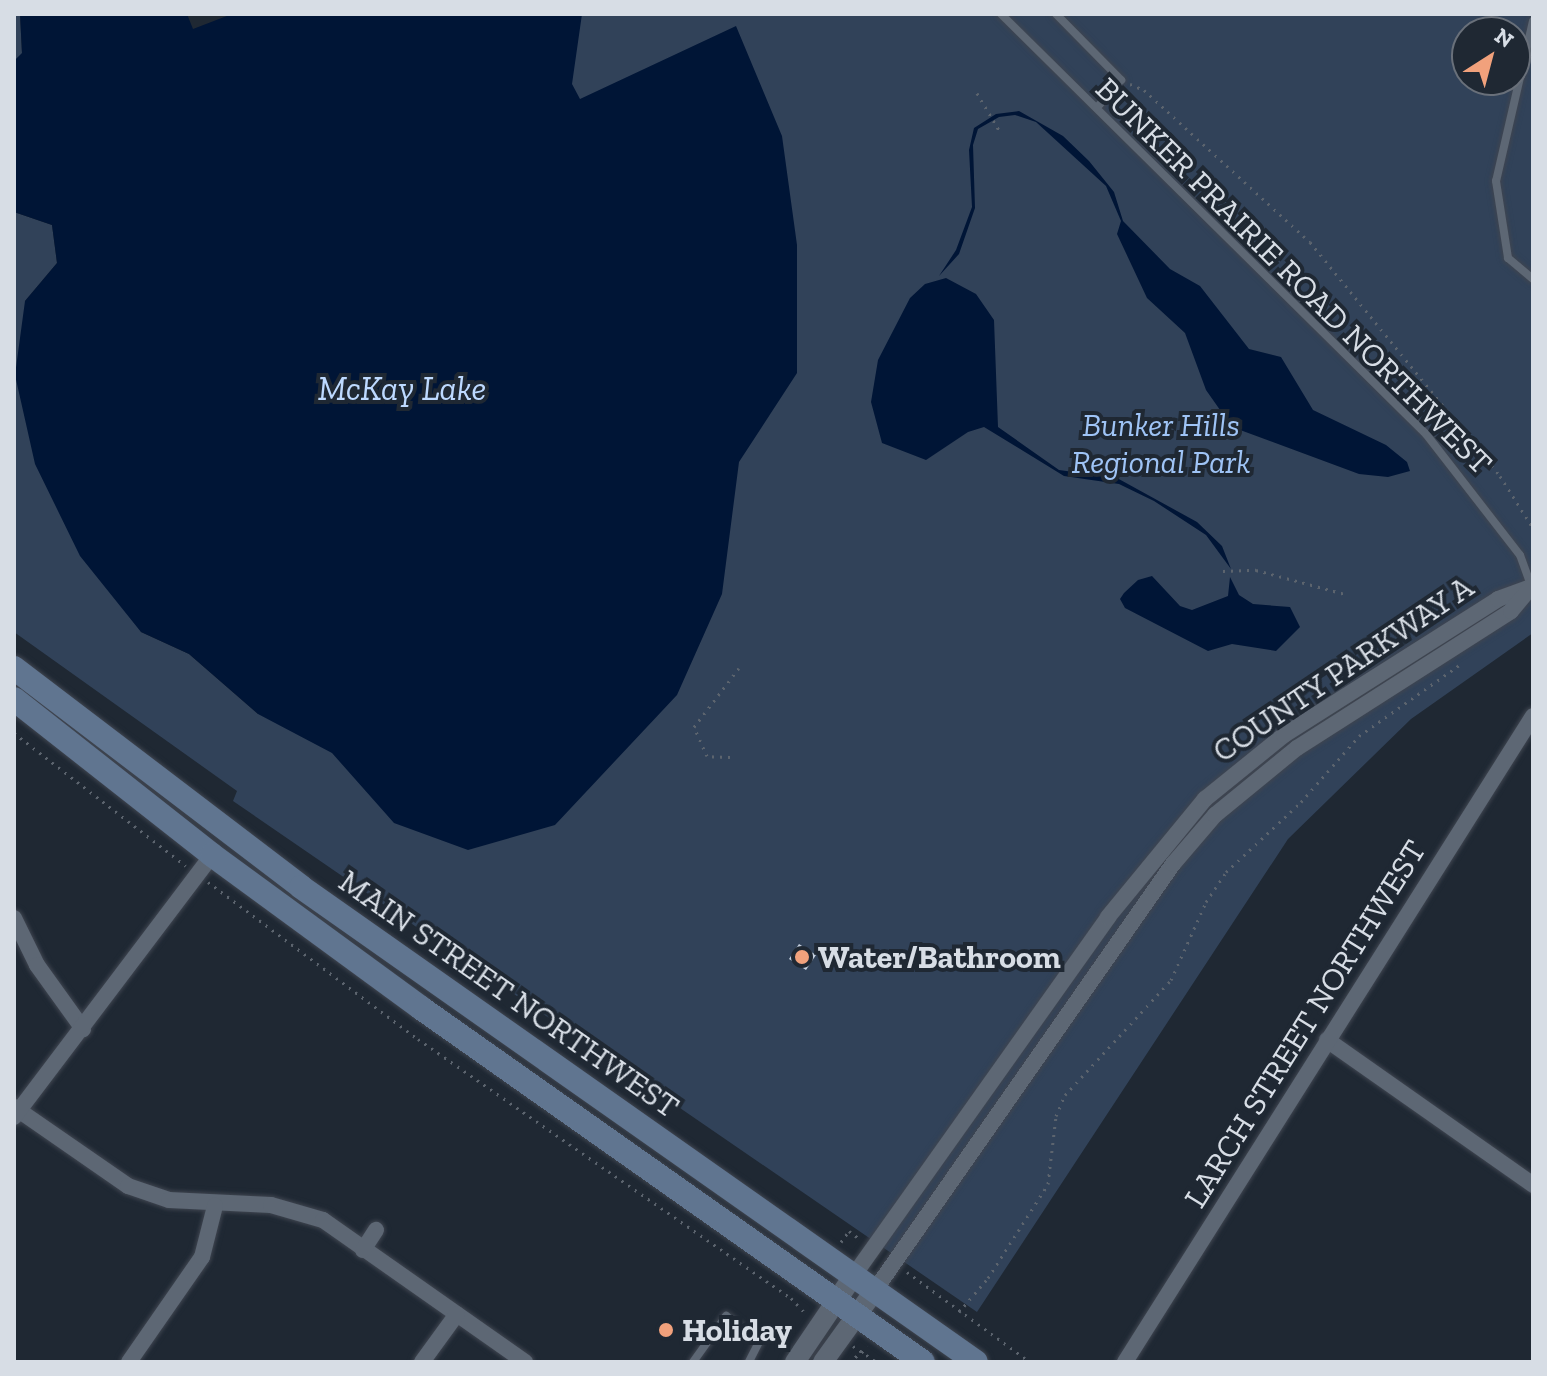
<!DOCTYPE html>
<style>
body{margin:0}
#map{position:relative;width:1547px;height:1376px;overflow:hidden;background:#1f2833;font-family:"Zilla Slab",serif}
div>[style]{position:absolute}
[style*='--x']{left:calc(var(--x)*1px);top:calc(var(--y)*1px);width:calc(var(--w)*1px);rotate:calc(var(--a)*1deg)}
.green>*{inset:0;background:#314259}
.water>*{inset:0;background:#001536}
.building>*{inset:0;background:#c6d1e0}
.path>*{height:3px;margin-top:-1.5px;transform-origin:0;background:repeating-linear-gradient(90deg,#5c646e 0 2px,transparent 0 8px)}
.roads{filter:drop-shadow(0 0 2px #3f4550) drop-shadow(0 0 2px #3f4550)}
.service>*{height:8px;margin:-4px;padding:0 4px;transform-origin:4px;border-radius:4px;background:#5d6774}
.minor>*{height:16px;margin:-8px;padding:0 8px;transform-origin:8px;border-radius:8px;background:#5d6774}
.tertiary>*{height:20px;margin:-10px;padding:0 10px;transform-origin:10px;border-radius:10px;background:#5d6774}
.secondary>*{height:24px;margin:-12px;padding:0 12px;transform-origin:12px;border-radius:12px;background:#607590}
.dots>*{width:22px;height:22px;translate:-50% -50%;box-sizing:border-box;border:4px solid #1f2833;border-radius:50%}
span{translate:-50% -50%;white-space:nowrap;text-align:center;line-height:1.15;-webkit-text-stroke:8px #1f2833;paint-order:stroke}
.street-label{font-size:32px;color:#d7dde5}
.park-label{font-size:32px;color:#9fc4f6;font-style:italic}
.poi-label{font-size:32px;color:#d7dde5;font-weight:700}
.left{translate:0 -50%;text-align:left}
.water-label{font-size:34px;color:#bdd9ff;font-style:italic}
.frame{position:absolute;inset:0;border:16px solid #d7dde5;pointer-events:none}
.north{position:absolute;left:1451px;top:16px;width:80px;height:80px;box-sizing:border-box;background:#1f2833;border:2px solid #69707a;border-radius:50%;rotate:36deg;font-size:22px;font-weight:700;line-height:32px;text-align:center;color:#d7dde5}
.north::after{content:'';display:block;margin:auto;width:28px;height:36px;background:#f1a17c;clip-path:polygon(50% 0,100% 100%,50% 72%,0 100%)}
</style>
<div id="map">
<div class="green">
<div style="clip-path:polygon(14px 14px,20px 14px,22px 54px,14px 61px)"></div>
<div style="clip-path:polygon(evenodd,557px 14px,1533px 14px,1533px 633px,1411px 719px,1288px 839px,977px 1312px,233px 801px,237px 791px,14px 632px,14px 212px,52px 225px,57px 263px,25px 301px,141px 632px,189px 654px,258px 714px,557px 14px,1467px 32px,1515px 32px,1515px 80px,1467px 80px,1467px 32px)"></div>
</div>
<div class="water">
<div style="clip-path:polygon(20px 14px,187px 14px,193px 29px,232px 14px,582px 14px,572px 84px,580px 99px,736px 26px,782px 136px,797px 245px,797px 373px,739px 462px,722px 594px,677px 695px,555px 825px,468px 850px,394px 823px,332px 753px,258px 714px,189px 654px,141px 632px,80px 556px,35px 464px,15px 375px,25px 301px,57px 263px,52px 225px,14px 212px,14px 61px,22px 53px)"></div>
<div style="clip-path:polygon(1019px 111px,1063px 136px,1089px 161px,1114px 192px,1123px 221px,1170px 269px,1200px 286px,1249px 349px,1281px 357px,1313px 410px,1386px 445px,1407px 462px,1410px 471px,1388px 477px,1359px 474px,1232px 427px,1206px 390px,1185px 333px,1147px 298px,1117px 234px,1121px 221px,1106px 186px,1036px 122px,1015px 115px,999px 117px,978px 129px,973px 145px,975px 208px,959px 254px,939px 276px,956px 250px,972px 207px,969px 150px,974px 128px,996px 114px)"></div>
<div style="clip-path:polygon(946px 278px,976px 294px,994px 320px,998px 427px,1059px 470px,1117px 478px,1197px 522px,1222px 546px,1231px 569px,1206px 535px,1154px 501px,1119px 484px,1064px 476px,984px 427px,968px 432px,926px 460px,882px 443px,871px 402px,878px 360px,910px 298px,925px 284px)"></div>
<div style="clip-path:polygon(1152px 576px,1180px 606px,1192px 610px,1228px 596px,1230px 577px,1239px 595px,1253px 604px,1290px 607px,1300px 627px,1276px 651px,1232px 644px,1208px 651px,1125px 608px,1120px 599px,1124px 593px,1138px 580px)"></div>
</div>
<div class="building">
<div style="clip-path:polygon(799px 944px,816px 955px,806px 970px,789px 959px)"></div>
</div>
<div class="path">
<div style="--x:1130;--y:84;--w:15;--a:23"></div>
<div style="--x:1144;--y:90;--w:225;--a:42.5"></div>
<div style="--x:1310;--y:242;--w:301;--a:50.9"></div>
<div style="--x:1500;--y:476;--w:62;--a:57.6"></div>
<div style="--x:977;--y:93;--w:43;--a:59.3"></div>
<div style="--x:1223;--y:571;--w:33;--a:-2"></div>
<div style="--x:1256;--y:570;--w:92;--a:15.1"></div>
<div style="--x:14;--y:733;--w:217;--a:37.7"></div>
<div style="--x:730;--y:757;--w:23;--a:-178"></div>
<div style="--x:707;--y:756;--w:32;--a:-114"></div>
<div style="--x:694;--y:727;--w:74;--a:-52.7"></div>
<div style="--x:208;--y:882;--w:262;--a:36.8"></div>
<div style="--x:418;--y:1039;--w:454;--a:34.8"></div>
<div style="--x:791;--y:1298;--w:23;--a:47"></div>
<div style="--x:841;--y:1242;--w:14;--a:-54"></div>
<div style="--x:849;--y:1231;--w:15;--a:37"></div>
<div style="--x:907;--y:1272;--w:152;--a:36.2"></div>
<div style="--x:959;--y:1312;--w:45;--a:-49.5"></div>
<div style="--x:988;--y:1278;--w:112;--a:-57.4"></div>
<div style="--x:1048;--y:1184;--w:68;--a:-83.3"></div>
<div style="--x:1056;--y:1116;--w:23;--a:-67"></div>
<div style="--x:1065;--y:1095;--w:156;--a:-47.3"></div>
<div style="--x:1171;--y:980;--w:85;--a:-65.8"></div>
<div style="--x:1206;--y:902;--w:36;--a:-56"></div>
<div style="--x:1226;--y:872;--w:103;--a:-43"></div>
<div style="--x:1301;--y:802;--w:88;--a:-48.7"></div>
<div style="--x:1359;--y:736;--w:126;--a:-35.3"></div>
<div style="--x:853;--y:1346;--w:29;--a:34"></div>
<div style="--x:849;--y:1362;--w:24;--a:-38"></div>
</div>
<div class="roads">
<div class="service">
<div style="--x:1001;--y:14;--w:598;--a:44.66"></div>
<div style="--x:1426;--y:434;--w:153;--a:52.2"></div>
<div style="--x:1520;--y:555;--w:33;--a:70"></div>
<div style="--x:1056;--y:14;--w:93;--a:45.4"></div>
<div style="--x:1121;--y:80;--w:37;--a:131"></div>
<div style="--x:1533;--y:21;--w:164;--a:103"></div>
<div style="--x:1496;--y:181;--w:78;--a:81.1"></div>
<div style="--x:1508;--y:258;--w:33;--a:40"></div>
<div style="--x:693;--y:1362;--w:57;--a:-54.3"></div>
<div style="--x:726;--y:1316;--w:42;--a:38.2"></div>
<div style="--x:759;--y:1342;--w:22;--a:117"></div>
</div>
<div class="minor">
<div style="--x:14;--y:918;--w:52;--a:63.9"></div>
<div style="--x:37;--y:965;--w:79;--a:54.3"></div>
<div style="--x:1327;--y:1040;--w:252;--a:35.1"></div>
<div style="--x:14;--y:1107;--w:139;--a:34.7"></div>
<div style="--x:128;--y:1186;--w:43;--a:18.9"></div>
<div style="--x:169;--y:1200;--w:102;--a:2.8"></div>
<div style="--x:271;--y:1205;--w:54;--a:16.1"></div>
<div style="--x:323;--y:1220;--w:247;--a:35.1"></div>
<div style="--x:14;--y:1117;--w:328;--a:-52.9"></div>
<div style="--x:363;--y:1250;--w:24;--a:-57"></div>
<div style="--x:854;--y:1275;--w:439;--a:-54.6"></div>
<div style="--x:1108;--y:917;--w:153;--a:-50.6"></div>
<div style="--x:1205;--y:799;--w:102;--a:-39"></div>
<div style="--x:1284;--y:735;--w:254;--a:-32.4"></div>
<div style="--x:1498;--y:599;--w:35;--a:-20"></div>
<div style="--x:875;--y:1290;--w:520;--a:-55.03"></div>
<div style="--x:1173;--y:864;--w:65;--a:-49.4"></div>
<div style="--x:1215;--y:815;--w:106;--a:-39.3"></div>
<div style="--x:1297;--y:748;--w:254;--a:-32.6"></div>
<div style="--x:1511;--y:611;--w:34;--a:-50"></div>
<div style="--x:129;--y:1362;--w:128;--a:-55.2"></div>
<div style="--x:202;--y:1257;--w:53;--a:-75.7"></div>
<div style="--x:422;--y:1362;--w:59;--a:-53.9"></div>
<div style="--x:1125;--y:1362;--w:764;--a:-57.72"></div>
</div>
<div class="tertiary">
<div style="--x:795;--y:1362;--w:105;--a:-55.9"></div>
<div style="--x:823;--y:1362;--w:89;--a:-54.2"></div>
</div>
<div class="secondary">
<div style="--x:14;--y:668;--w:361;--a:37.3"></div>
<div style="--x:301;--y:887;--w:825;--a:35.13"></div>
<div style="--x:14;--y:699;--w:252;--a:38.2"></div>
<div style="--x:212;--y:855;--w:259;--a:36.2"></div>
<div style="--x:421;--y:1008;--w:614;--a:35.19"></div>
</div>
</div>
<div class="dots">
<div style="left:802px;top:957px;background:#f1a17c"></div>
<div style="left:666px;top:1330px;background:#f1a17c"></div>
</div>
<div class="street-label">
<span style="left:1294px;top:276px;rotate:45deg">BUNKER PRAIRIE ROAD NORTHWEST</span>
<span style="left:1343px;top:669px;rotate:-34deg">COUNTY PARKWAY A</span>
<span style="left:509px;top:994px;rotate:35deg">MAIN STREET NORTHWEST</span>
<span style="left:1305px;top:1024px;rotate:-58deg">LARCH STREET NORTHWEST</span>
</div>
<div class="park-label">
<span style="left:1161px;top:444px">Bunker Hills<br>Regional Park</span>
</div>
<div class="poi-label">
<span class="left" style="left:818px;top:957px">Water/Bathroom</span>
<span class="left" style="left:682px;top:1330px">Holiday</span>
</div>
<div class="water-label">
<span style="left:402px;top:389px">McKay Lake</span>
</div>
<div class="frame"></div>
<div class="north">N</div>
</div>
